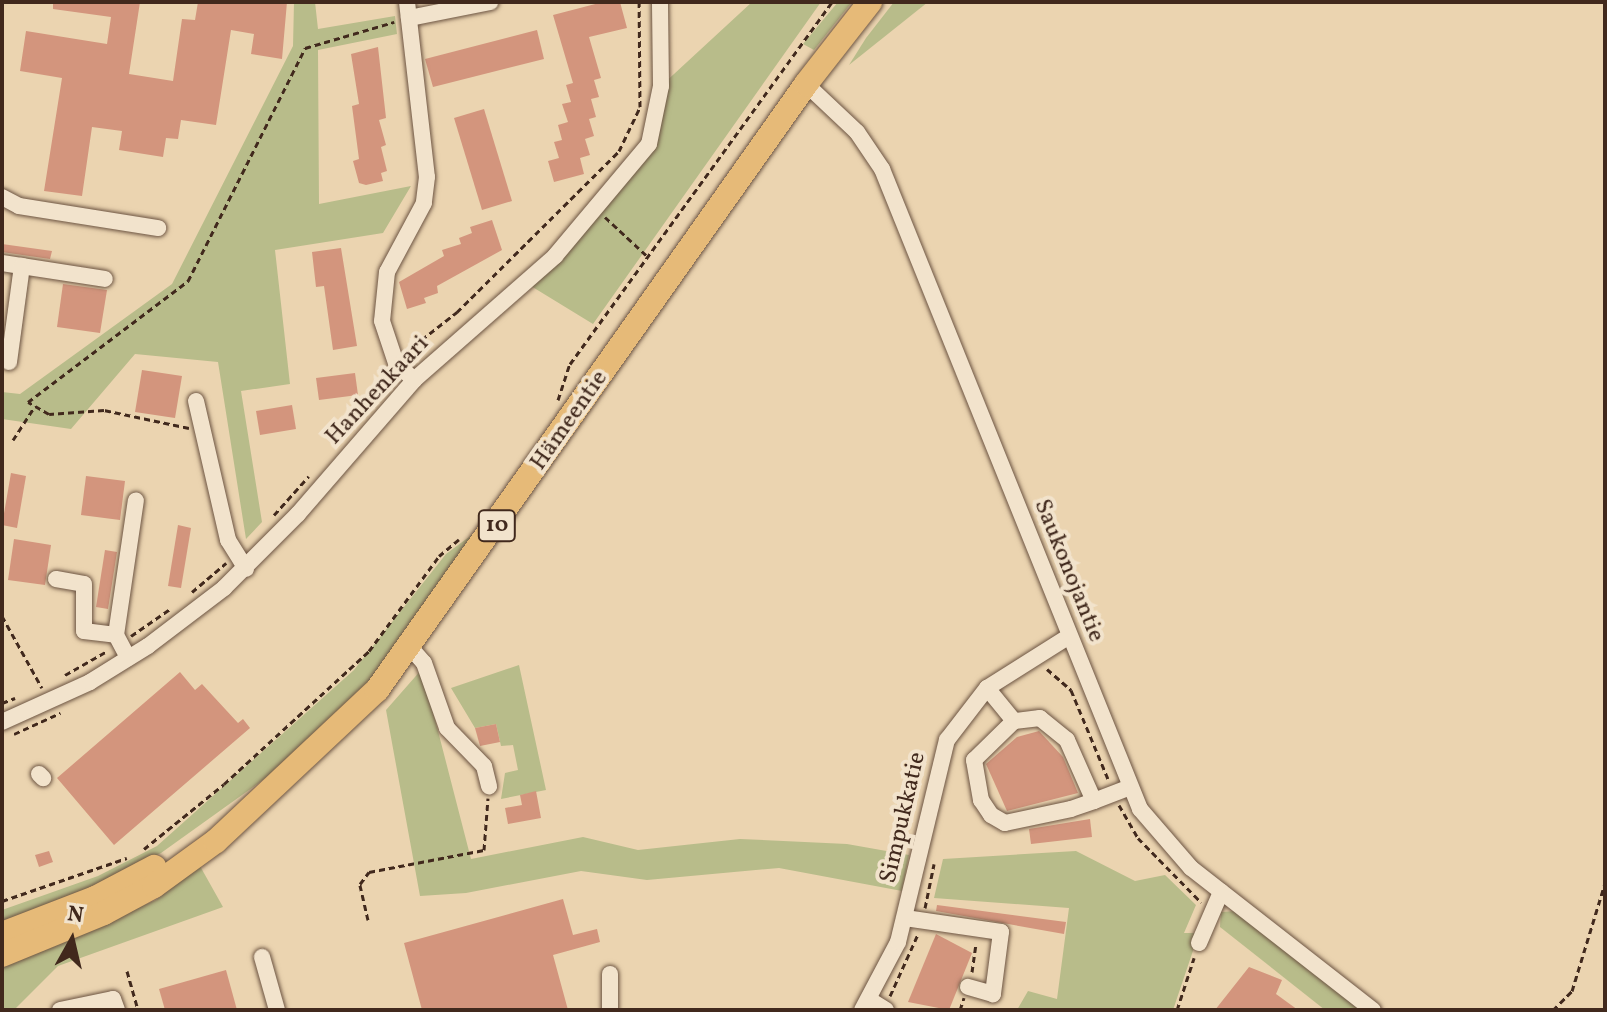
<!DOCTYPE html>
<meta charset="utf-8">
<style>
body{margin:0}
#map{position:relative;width:1607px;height:1012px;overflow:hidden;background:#ebd4b0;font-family:Vollkorn,serif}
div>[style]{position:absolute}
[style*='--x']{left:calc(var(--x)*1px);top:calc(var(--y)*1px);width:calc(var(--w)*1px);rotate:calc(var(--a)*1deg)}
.green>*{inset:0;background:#b8bc8a}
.building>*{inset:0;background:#d3957d}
.path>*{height:3px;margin-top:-1.5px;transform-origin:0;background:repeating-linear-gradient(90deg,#41291d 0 6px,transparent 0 10px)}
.roads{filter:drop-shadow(0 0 2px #6c5442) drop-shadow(0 0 2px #6c5442)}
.minor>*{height:16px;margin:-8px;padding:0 8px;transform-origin:8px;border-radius:8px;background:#f2e3cc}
.highway>*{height:24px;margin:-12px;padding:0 12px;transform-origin:12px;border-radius:12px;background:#e6ba78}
span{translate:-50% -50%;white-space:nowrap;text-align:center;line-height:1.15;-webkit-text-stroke:8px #f2e3cc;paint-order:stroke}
.shield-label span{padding:2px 6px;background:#f2e3cc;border:2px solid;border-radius:6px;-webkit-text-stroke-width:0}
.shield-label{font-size:22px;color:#41291d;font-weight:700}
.street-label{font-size:24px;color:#41291d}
.frame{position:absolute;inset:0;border:4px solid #41291d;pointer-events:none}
.north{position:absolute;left:32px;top:900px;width:80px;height:80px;-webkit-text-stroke:6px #f2e3cc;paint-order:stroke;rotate:8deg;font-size:22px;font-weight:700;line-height:32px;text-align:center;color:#41291d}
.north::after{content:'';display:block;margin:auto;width:28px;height:36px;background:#41291d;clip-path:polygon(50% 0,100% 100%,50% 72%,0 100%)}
</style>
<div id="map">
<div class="green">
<div style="clip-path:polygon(294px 2px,315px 2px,318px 29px,395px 16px,397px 34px,318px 50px,319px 204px,411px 186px,383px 233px,275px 250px,290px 384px,241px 391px,262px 522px,246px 539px,218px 362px,135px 354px,71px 429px,2px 419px,2px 392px,20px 394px,172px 284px,293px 46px)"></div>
<div style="clip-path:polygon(752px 2px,821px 2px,593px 324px,526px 283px,649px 144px,661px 86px)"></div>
<div style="clip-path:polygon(838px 2px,852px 2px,814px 50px,803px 44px)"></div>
<div style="clip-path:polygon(894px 2px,928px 2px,849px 65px,866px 38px)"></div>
<div style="clip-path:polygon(473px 534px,369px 683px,281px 767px,161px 853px,89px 890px,2px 923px,2px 910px,98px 876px,157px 846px,354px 670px,446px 554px)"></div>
<div style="clip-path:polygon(519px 665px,546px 790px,501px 799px,505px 773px,518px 770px,513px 745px,501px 746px,496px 724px,475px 728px,451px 688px)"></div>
<div style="clip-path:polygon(422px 669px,471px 859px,583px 837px,638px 850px,740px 839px,847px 844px,909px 855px,902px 891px,779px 868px,647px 880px,581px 871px,466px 893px,420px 896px,386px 710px)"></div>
<div style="clip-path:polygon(1076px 851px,1135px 881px,1165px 875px,1196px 905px,1184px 933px,1199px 933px,1173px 1010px,1017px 1010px,1028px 991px,1057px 999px,1069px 908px,934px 898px,943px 859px)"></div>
<div style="clip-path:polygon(200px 866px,223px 907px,58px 966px,14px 1010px,2px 1010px,2px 967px,156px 900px)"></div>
<div style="clip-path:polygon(1237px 911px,1362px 1010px,1325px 1010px,1220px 927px,1221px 912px)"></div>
</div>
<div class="building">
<div style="clip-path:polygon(53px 2px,140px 2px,129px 74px,173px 81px,182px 19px,195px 20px,198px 2px,287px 2px,282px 59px,251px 54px,254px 34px,231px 30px,216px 125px,181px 120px,178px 139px,166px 138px,163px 157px,119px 150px,122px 131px,92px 127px,82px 196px,44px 191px,62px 78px,20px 71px,26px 31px,107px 44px,111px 17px,53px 9px)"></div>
<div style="clip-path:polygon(603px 2px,620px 2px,627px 28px,589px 37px,601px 78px,594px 80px,599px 97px,591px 99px,596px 117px,589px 119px,594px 136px,585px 139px,590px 155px,580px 158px,584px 174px,554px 182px,548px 161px,559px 158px,554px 142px,562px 140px,558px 125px,568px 122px,562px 104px,571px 102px,566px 85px,573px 83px,553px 15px)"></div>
<div style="clip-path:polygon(537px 30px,544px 59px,433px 87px,425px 59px)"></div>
<div style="clip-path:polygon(378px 47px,386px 118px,379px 120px,386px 145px,381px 147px,387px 171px,381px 173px,383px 181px,366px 185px,359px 183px,353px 161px,359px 159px,352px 106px,359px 104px,351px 54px)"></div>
<div style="clip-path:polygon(484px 109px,512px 201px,482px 210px,454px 118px)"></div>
<div style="clip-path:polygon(492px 220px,502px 250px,437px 286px,438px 293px,424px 298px,426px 303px,407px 309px,399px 282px,444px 256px,442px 250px,461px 244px,459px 238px,472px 233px,470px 227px)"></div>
<div style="clip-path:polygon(2px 244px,52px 251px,50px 259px,2px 252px)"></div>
<div style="clip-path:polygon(341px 248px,357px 346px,333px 350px,324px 286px,316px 287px,312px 252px)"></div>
<div style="clip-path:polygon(63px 284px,107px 290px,100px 333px,57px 327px)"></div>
<div style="clip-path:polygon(142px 370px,182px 376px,175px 418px,135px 412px)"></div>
<div style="clip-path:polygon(355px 373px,358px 395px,319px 400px,316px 378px)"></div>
<div style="clip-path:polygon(292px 405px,296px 429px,260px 435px,256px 411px)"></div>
<div style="clip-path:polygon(11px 473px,26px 476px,17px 528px,2px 525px)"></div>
<div style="clip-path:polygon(86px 476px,125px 481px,120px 520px,81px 515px)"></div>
<div style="clip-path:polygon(178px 525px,191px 528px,181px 588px,168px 586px)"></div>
<div style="clip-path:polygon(14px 539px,51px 545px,45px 585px,8px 580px)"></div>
<div style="clip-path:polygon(105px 550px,117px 552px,108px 609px,96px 607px)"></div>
<div style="clip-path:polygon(180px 672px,195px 690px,202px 684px,238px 723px,243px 719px,250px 728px,114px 845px,57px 778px)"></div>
<div style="clip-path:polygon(496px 724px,500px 742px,480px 746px,475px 728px)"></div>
<div style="clip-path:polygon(1039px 731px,1063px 757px,1078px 793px,1007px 811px,986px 764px,1017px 737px)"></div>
<div style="clip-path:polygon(536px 791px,541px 818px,508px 824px,505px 808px,522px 805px,520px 795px)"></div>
<div style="clip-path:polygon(1090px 819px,1092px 837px,1031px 844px,1029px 829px)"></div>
<div style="clip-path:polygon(49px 851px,53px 862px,39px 867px,35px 855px)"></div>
<div style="clip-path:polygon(563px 899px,573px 935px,597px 929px,600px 942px,553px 955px,568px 1010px,422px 1010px,404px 943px)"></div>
<div style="clip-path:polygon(937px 905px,1066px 922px,1064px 934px,936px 911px)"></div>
<div style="clip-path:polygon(936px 934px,972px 953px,949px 1010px,908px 1002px)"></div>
<div style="clip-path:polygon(1249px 967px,1282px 980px,1276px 994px,1298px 1010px,1215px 1010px)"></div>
<div style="clip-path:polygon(226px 970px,237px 1010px,165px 1010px,159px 989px)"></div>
</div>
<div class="path">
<div style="--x:605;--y:217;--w:56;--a:42.8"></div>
<div style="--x:406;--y:352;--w:65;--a:-38.1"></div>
<div style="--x:457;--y:312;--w:228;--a:-44.8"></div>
<div style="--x:619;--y:151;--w:49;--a:-64.5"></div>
<div style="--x:640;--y:107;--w:105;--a:-90.5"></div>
<div style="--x:380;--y:396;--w:24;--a:-71"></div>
<div style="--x:558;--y:400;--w:38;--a:-72"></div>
<div style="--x:570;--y:364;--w:447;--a:-54.1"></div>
<div style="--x:189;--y:428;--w:87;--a:-168"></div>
<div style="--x:104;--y:410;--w:55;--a:175.8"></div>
<div style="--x:49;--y:414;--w:24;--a:-150"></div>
<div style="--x:28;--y:402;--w:201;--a:-37.1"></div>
<div style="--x:188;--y:281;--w:261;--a:-63.3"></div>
<div style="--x:305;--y:48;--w:93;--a:-16.3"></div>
<div style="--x:13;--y:440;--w:40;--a:-57.1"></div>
<div style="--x:274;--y:515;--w:52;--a:-48.1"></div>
<div style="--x:192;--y:592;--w:45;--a:-40.5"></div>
<div style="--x:2;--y:616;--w:82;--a:60.9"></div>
<div style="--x:131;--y:636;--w:47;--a:-34.7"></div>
<div style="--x:1047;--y:669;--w:32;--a:41"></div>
<div style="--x:1071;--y:690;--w:96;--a:67.4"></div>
<div style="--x:65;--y:675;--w:48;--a:-29.7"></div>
<div style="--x:2;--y:703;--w:14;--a:-21"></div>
<div style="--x:14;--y:734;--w:51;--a:-24.5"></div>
<div style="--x:1119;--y:805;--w:38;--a:60"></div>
<div style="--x:1138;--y:838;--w:90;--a:45.5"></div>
<div style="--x:144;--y:849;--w:103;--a:-39.1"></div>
<div style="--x:224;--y:784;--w:197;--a:-42.5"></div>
<div style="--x:369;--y:651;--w:118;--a:-53.6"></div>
<div style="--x:439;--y:556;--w:26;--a:-40"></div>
<div style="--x:2;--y:901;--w:132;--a:-19"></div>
<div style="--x:925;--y:908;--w:45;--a:-78.4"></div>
<div style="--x:368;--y:920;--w:37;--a:-103"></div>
<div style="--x:360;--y:884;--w:15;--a:-53"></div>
<div style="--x:369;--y:872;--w:117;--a:-10.8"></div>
<div style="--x:484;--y:850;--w:52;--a:-85.6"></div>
<div style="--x:127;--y:971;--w:41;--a:74.2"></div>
<div style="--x:972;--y:972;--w:28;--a:-82"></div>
<div style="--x:890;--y:996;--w:68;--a:-65.7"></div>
<div style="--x:960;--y:1010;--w:13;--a:-72"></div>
<div style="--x:1177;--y:1010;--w:55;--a:-71.9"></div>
<div style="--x:1553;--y:1010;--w:27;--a:-45"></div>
<div style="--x:1572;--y:991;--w:113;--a:-73"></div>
</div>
<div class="roads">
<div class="minor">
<div style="--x:407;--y:2;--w:176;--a:83.5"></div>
<div style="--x:427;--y:177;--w:26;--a:97"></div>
<div style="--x:424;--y:203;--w:78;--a:118.2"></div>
<div style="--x:387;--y:272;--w:49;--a:95.8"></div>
<div style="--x:382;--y:321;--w:44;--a:71.6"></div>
<div style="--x:396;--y:363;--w:25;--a:43"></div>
<div style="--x:409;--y:18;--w:83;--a:-11.2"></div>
<div style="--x:806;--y:84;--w:70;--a:43.3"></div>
<div style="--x:857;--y:132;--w:45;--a:56"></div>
<div style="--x:882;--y:169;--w:690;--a:68.04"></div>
<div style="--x:1140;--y:809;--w:78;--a:49.2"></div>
<div style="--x:1191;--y:868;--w:231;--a:38"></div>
<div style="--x:2;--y:197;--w:19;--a:28"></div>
<div style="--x:19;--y:206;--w:141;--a:9"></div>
<div style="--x:2;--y:263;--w:104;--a:8.8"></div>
<div style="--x:9;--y:362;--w:97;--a:-82.3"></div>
<div style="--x:196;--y:401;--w:143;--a:77"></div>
<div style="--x:228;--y:540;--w:34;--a:58"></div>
<div style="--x:56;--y:579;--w:28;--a:10"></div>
<div style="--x:84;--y:584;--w:47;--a:90"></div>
<div style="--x:84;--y:631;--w:32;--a:7"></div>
<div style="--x:116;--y:635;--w:26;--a:62"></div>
<div style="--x:116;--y:635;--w:136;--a:-81.6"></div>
<div style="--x:410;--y:647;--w:21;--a:49"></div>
<div style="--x:424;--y:663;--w:69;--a:70.5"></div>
<div style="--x:447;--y:728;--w:53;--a:45.8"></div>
<div style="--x:484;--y:766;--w:21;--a:76"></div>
<div style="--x:987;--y:688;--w:43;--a:50.7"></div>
<div style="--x:2;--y:722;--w:97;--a:-24.4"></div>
<div style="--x:90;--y:682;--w:68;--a:-31.8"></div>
<div style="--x:148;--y:646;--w:96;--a:-37.3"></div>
<div style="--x:224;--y:588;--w:105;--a:-45"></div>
<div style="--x:298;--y:514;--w:177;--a:-49.1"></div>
<div style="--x:414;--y:380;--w:188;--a:-41.3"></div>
<div style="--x:555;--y:256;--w:146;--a:-50"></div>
<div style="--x:649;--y:144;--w:59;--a:-78.3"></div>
<div style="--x:661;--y:86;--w:84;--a:-90.7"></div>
<div style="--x:39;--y:774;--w:6;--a:45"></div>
<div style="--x:1094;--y:801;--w:67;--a:-113.9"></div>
<div style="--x:1067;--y:740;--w:35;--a:-141"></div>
<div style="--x:1040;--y:718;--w:26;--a:173"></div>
<div style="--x:1014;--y:721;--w:56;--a:135.7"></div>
<div style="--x:974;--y:760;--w:41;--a:80.1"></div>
<div style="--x:981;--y:800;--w:18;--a:56"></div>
<div style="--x:991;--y:815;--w:16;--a:30"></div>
<div style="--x:1005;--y:823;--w:67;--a:-12"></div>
<div style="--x:1071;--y:809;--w:24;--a:-19"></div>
<div style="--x:1094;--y:801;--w:39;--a:-21"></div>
<div style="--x:905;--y:918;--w:97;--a:8.3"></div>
<div style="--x:1001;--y:932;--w:63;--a:97.4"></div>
<div style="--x:993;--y:994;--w:26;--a:-164"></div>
<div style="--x:1199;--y:943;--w:56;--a:-66.7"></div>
<div style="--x:262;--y:957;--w:55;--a:74.2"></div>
<div style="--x:610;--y:974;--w:36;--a:90"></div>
<div style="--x:870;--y:1000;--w:19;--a:32"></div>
<div style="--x:60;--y:1010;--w:54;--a:-11.7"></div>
<div style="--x:113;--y:999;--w:12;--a:70"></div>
<div style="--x:862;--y:1010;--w:77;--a:-62.1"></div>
<div style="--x:898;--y:942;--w:208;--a:-76.4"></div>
<div style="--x:947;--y:740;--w:66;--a:-52.4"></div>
<div style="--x:987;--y:688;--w:96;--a:-32.2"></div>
</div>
<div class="highway">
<div style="--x:2;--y:934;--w:100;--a:-21.2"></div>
<div style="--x:95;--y:898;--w:67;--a:-27.7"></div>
<div style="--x:2;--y:955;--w:110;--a:-22.4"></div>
<div style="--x:104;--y:913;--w:57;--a:-28.4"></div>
<div style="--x:154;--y:886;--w:77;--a:-36"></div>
<div style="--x:216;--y:841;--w:221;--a:-43.2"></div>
<div style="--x:377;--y:690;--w:742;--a:-54.7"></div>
<div style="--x:806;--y:84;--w:104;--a:-52"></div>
</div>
</div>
<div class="shield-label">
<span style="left:497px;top:526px">10</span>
</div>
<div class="street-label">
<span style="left:378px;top:391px;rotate:-47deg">Hanhenkaari</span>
<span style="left:570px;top:421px;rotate:-55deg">Hämeentie</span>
<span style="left:1068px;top:571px;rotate:68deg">Saukonojantie</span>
<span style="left:904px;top:818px;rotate:-77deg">Simpukkatie</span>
</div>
<div class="frame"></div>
<div class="north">N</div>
</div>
